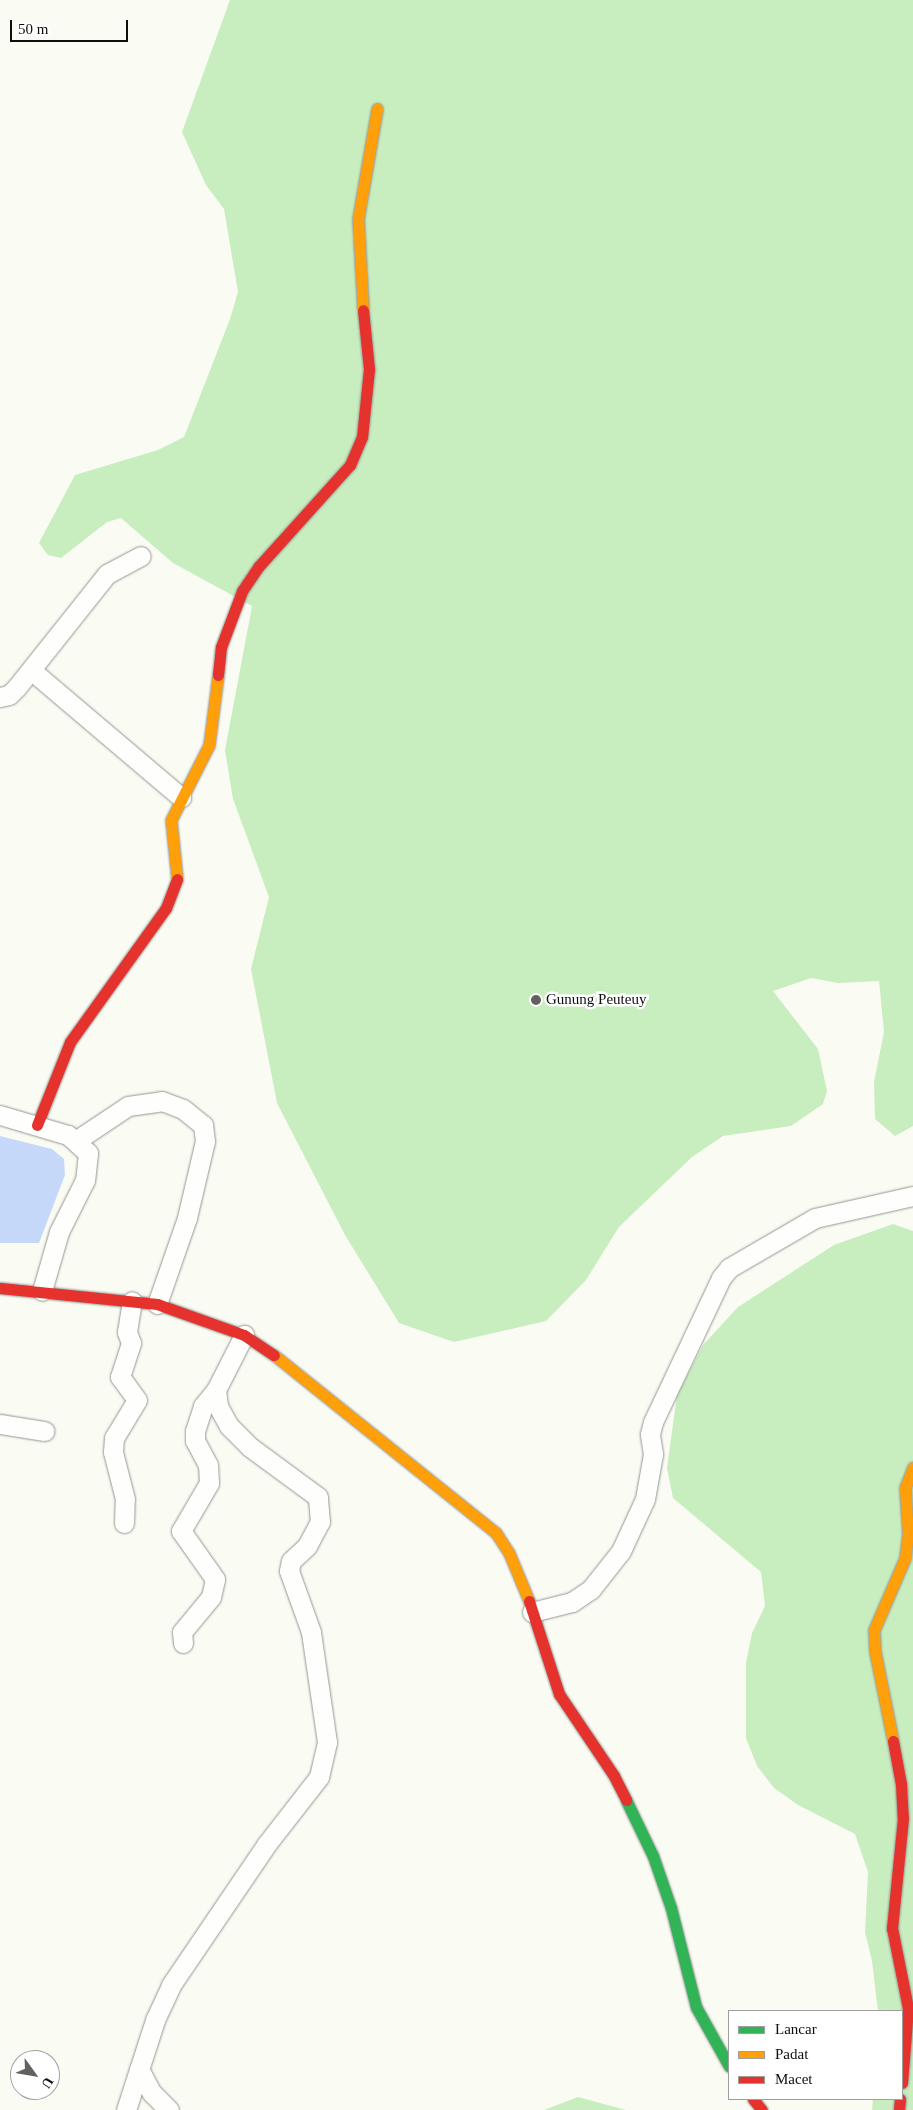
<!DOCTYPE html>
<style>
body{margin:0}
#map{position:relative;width:913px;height:2110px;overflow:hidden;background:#fafcf4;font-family:Georgia,serif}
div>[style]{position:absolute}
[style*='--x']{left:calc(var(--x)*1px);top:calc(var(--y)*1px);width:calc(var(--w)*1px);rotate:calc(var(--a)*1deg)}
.forest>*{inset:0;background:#c8edbf}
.water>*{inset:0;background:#c6d8fa}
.roads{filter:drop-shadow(0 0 1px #949592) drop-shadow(0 0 1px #949592)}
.street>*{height:19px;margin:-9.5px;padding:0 9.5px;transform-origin:9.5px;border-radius:9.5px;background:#fefffd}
.fast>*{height:11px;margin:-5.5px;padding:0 5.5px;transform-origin:5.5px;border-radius:5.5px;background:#30b455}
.slow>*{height:11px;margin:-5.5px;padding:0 5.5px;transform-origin:5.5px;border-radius:5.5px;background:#ff9f0a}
.jam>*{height:11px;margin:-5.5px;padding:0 5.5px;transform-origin:5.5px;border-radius:5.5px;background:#e5322d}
.dots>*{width:14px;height:14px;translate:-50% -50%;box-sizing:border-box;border:2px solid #fff;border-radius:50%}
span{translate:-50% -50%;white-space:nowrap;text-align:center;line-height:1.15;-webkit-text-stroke:5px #fff;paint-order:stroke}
.poi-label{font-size:15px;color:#0e0e0e}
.left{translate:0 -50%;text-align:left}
.legend{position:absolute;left:728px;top:2010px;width:175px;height:90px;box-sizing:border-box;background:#fff;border:1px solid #9f9f9f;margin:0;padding:6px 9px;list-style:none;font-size:15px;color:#0e0e0e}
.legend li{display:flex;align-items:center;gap:10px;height:25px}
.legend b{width:25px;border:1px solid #9f9f9f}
.north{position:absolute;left:10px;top:2050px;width:50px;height:50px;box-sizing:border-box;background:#fff;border:1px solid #9f9f9f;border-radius:50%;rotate:122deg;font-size:14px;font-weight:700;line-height:20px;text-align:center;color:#0e0e0e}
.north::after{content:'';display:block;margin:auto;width:18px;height:22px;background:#61615e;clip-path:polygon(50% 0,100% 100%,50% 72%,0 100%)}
.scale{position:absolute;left:10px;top:20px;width:118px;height:22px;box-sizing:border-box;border:2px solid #0e0e0e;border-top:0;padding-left:6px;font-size:15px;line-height:18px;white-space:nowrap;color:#0e0e0e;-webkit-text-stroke:4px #fff;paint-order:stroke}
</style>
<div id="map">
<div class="forest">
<div style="clip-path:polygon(230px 0,913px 0,913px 1126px,895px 1136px,875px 1119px,874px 1082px,884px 1032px,879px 981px,838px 983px,811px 978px,773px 991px,818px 1049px,827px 1091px,823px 1104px,791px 1126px,723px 1136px,692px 1157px,619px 1227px,586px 1280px,546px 1321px,454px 1342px,399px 1323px,345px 1235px,277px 1103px,251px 969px,269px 897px,233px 799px,225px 750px,252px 606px,173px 563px,121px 518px,107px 522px,61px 558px,48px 555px,39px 543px,75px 475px,158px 450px,184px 437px,230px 319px,238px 292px,224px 209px,206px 185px,182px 132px)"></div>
<div style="clip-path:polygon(893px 1224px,913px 1231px,913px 2110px,872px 2110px,873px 2099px,902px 2099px,902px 2011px,878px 2011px,872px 1961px,865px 1932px,868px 1872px,855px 1834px,798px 1805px,774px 1788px,757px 1766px,746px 1738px,746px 1663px,752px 1633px,765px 1606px,761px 1572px,673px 1498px,667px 1468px,677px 1395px,703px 1345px,738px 1307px,834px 1245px)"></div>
<div style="clip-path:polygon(578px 2097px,626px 2110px,544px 2110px)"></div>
</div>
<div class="water">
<div style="clip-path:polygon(0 1136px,52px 1149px,64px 1159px,65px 1175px,39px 1243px,0 1243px)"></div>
</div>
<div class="roads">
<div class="street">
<div style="--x:31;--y:670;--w:197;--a:40.3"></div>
<div style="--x:0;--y:697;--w:9;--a:-13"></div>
<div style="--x:9;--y:695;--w:11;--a:-45"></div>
<div style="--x:17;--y:687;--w:144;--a:-51.5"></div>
<div style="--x:107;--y:574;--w:38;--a:-28"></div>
<div style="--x:0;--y:1115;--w:71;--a:16.4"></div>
<div style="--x:68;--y:1135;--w:27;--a:42"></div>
<div style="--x:88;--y:1153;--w:27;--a:96"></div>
<div style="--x:85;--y:1180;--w:58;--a:116.6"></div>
<div style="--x:59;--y:1232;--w:61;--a:106.1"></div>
<div style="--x:77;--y:1140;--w:61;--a:-33.7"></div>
<div style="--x:128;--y:1106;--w:34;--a:-8"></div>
<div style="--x:162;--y:1101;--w:22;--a:21"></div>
<div style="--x:183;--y:1109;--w:26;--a:39"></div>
<div style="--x:203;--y:1125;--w:16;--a:83"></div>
<div style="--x:205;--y:1141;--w:79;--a:103.2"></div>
<div style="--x:187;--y:1218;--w:91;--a:109.2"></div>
<div style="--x:0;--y:1424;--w:45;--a:9"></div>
<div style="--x:124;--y:1523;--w:24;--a:-88"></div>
<div style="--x:125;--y:1499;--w:49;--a:-104.3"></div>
<div style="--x:113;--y:1452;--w:14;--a:-86"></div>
<div style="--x:114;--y:1438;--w:44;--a:-58.8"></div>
<div style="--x:137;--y:1400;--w:29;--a:-126"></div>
<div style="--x:120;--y:1377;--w:36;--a:-72"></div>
<div style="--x:131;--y:1343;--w:12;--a:-110"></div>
<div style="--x:127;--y:1332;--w:31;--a:-81"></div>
<div style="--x:532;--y:1612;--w:41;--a:-14"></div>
<div style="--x:572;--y:1602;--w:23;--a:-34"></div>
<div style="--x:591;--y:1589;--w:48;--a:-51.7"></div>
<div style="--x:621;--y:1551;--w:57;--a:-65.2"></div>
<div style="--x:645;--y:1499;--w:46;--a:-79.9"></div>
<div style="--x:653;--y:1454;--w:20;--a:-99"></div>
<div style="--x:650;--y:1434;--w:12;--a:-76"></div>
<div style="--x:653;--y:1422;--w:159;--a:-64.7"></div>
<div style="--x:721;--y:1278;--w:13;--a:-51"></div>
<div style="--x:729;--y:1268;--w:99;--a:-30.2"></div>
<div style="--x:815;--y:1218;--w:100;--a:-12.7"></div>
<div style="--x:183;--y:1643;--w:11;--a:-95"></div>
<div style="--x:182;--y:1632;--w:45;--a:-50.4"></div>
<div style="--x:211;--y:1597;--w:18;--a:-77"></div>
<div style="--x:215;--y:1579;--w:59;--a:-125.3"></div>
<div style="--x:181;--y:1531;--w:56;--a:-59.7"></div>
<div style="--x:209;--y:1483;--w:18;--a:-93"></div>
<div style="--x:208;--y:1465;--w:27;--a:-118"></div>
<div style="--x:195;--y:1441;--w:10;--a:-90"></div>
<div style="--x:195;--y:1431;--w:26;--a:-72"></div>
<div style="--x:203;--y:1406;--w:21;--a:-51"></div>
<div style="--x:216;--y:1390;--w:62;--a:-63"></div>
<div style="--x:139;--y:2069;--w:27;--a:62"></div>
<div style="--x:152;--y:2093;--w:24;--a:45"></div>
<div style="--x:126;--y:2110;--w:95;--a:-72.1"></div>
<div style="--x:155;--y:2020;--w:38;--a:-65"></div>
<div style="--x:171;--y:1985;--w:169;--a:-55.8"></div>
<div style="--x:266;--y:1845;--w:86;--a:-52.1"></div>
<div style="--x:319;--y:1777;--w:36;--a:-77"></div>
<div style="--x:327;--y:1742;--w:111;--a:-98.3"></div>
<div style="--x:311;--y:1632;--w:65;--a:-109.8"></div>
<div style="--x:289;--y:1571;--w:10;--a:-79"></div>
<div style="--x:291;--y:1561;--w:22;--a:-43"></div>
<div style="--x:307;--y:1546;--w:27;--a:-62"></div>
<div style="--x:320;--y:1522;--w:25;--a:-95"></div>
<div style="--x:318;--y:1497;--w:84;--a:-143.7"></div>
<div style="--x:250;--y:1447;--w:30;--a:-135"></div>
<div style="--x:229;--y:1426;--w:23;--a:-119"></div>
<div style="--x:218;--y:1406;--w:16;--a:-97"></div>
</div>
<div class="fast">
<div style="--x:626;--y:1800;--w:62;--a:64.3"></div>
<div style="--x:653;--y:1856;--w:55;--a:70.9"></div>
<div style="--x:671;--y:1908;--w:102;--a:75.8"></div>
<div style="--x:696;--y:2007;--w:68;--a:60.8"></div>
</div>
<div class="slow">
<div style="--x:363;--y:310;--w:91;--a:-93.1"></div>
<div style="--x:358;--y:219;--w:112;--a:-80.2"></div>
<div style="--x:177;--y:879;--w:59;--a:-95.8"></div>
<div style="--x:171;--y:820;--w:84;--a:-63.1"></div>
<div style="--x:209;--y:745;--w:71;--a:-82.7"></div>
<div style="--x:274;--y:1355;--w:285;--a:38.7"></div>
<div style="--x:496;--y:1533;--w:24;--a:57"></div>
<div style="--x:509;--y:1553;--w:52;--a:67.4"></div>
<div style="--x:893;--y:1741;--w:91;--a:-101.4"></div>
<div style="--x:875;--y:1652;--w:22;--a:-93"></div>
<div style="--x:874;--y:1630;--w:78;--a:-66.7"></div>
<div style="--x:905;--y:1558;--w:24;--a:-83"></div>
<div style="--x:908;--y:1534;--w:46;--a:-93.7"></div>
<div style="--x:905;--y:1488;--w:22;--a:-69"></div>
</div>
<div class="jam">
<div style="--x:218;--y:675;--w:28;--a:-84"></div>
<div style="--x:221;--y:647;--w:60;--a:-69.4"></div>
<div style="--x:242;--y:591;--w:30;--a:-56"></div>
<div style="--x:259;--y:566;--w:136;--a:-48"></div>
<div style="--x:350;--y:465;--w:30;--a:-67"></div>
<div style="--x:362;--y:437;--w:68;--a:-84.1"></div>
<div style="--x:369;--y:369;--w:59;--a:-95.8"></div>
<div style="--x:37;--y:1125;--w:89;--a:-68.3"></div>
<div style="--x:70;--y:1042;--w:165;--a:-54.4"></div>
<div style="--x:166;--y:908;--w:31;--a:-69"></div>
<div style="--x:0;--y:1288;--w:158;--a:5.8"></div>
<div style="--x:157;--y:1304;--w:92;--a:19.6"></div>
<div style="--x:244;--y:1335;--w:36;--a:34"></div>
<div style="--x:529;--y:1601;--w:98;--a:72.1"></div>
<div style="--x:559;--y:1694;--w:99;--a:56.1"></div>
<div style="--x:614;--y:1776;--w:27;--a:63"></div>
<div style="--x:893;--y:1741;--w:44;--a:79.5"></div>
<div style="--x:901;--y:1784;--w:34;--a:87"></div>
<div style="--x:903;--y:1818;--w:111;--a:95.7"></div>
<div style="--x:892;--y:1928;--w:82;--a:78.7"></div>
<div style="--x:908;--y:2008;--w:75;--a:94.6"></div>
<div style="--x:753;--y:2099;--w:14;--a:51"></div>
<div style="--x:899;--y:2110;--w:11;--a:-85"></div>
</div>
</div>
<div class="dots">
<div style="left:536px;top:1000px;background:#61615e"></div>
</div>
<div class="poi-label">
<span class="left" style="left:546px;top:1000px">Gunung Peuteuy</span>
</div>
<ul class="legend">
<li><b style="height:6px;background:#30b455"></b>Lancar</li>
<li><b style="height:6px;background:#ff9f0a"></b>Padat</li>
<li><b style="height:6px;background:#e5322d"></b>Macet</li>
</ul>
<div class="north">U</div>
<div class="scale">50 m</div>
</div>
